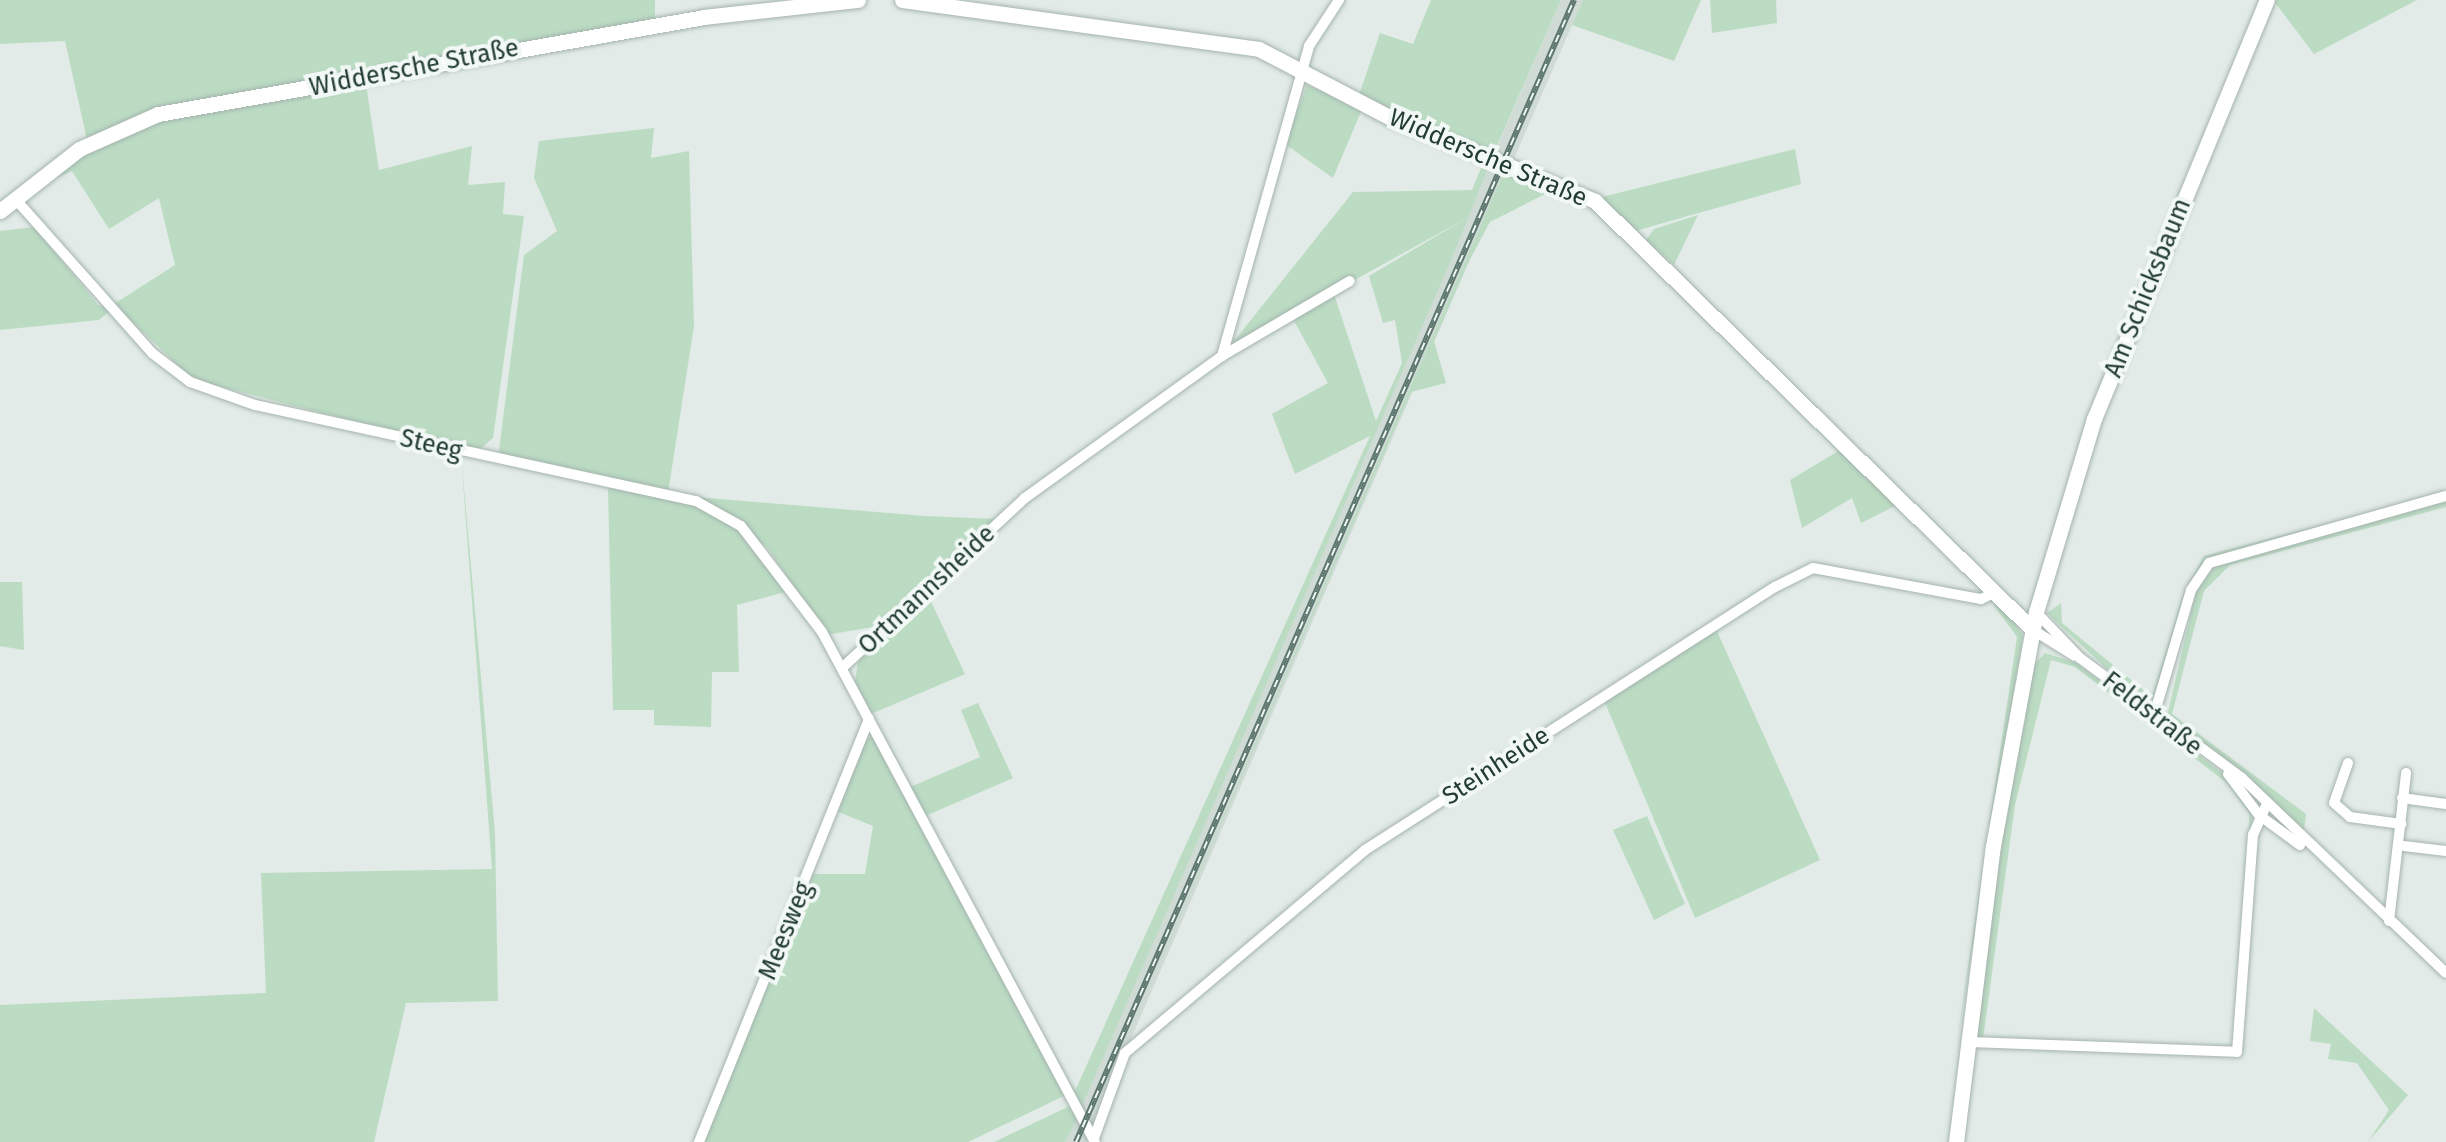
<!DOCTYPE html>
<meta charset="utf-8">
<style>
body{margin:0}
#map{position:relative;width:2446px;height:1142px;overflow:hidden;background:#e2ebe7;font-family:"Fira Sans",sans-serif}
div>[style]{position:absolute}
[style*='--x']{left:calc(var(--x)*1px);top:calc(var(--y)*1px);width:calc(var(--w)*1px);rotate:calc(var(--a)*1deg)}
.built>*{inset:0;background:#d0dbd6}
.green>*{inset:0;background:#bbdcc3}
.roads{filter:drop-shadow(0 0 2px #a5b3ae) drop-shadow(0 0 2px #a5b3ae)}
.street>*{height:10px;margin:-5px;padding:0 5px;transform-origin:5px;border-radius:5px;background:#fff}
.secondary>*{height:15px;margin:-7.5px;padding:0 7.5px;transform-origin:7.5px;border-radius:7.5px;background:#fff}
.rail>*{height:6px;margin-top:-3px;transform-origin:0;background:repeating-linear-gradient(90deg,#f2f8f5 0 8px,#5d776f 0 16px);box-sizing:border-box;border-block:2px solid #5d776f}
span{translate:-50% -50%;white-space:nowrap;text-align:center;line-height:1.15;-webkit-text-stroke:8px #f2f8f5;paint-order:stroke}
.street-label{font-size:25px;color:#223c34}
</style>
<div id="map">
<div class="built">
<div style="clip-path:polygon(1561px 0,1583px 0,1086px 1142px,1065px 1142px)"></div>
</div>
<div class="green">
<div style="clip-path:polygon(0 0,655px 0,655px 20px,164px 108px,87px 140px,65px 41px,0 44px)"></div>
<div style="clip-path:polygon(1431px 0,1561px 0,1493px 155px,1358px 98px,1380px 33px,1413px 44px)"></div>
<div style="clip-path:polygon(1583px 0,1701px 0,1674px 61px,1572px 25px)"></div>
<div style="clip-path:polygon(1710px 0,1776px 0,1777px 23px,1712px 33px)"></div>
<div style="clip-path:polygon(2273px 0,2417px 0,2314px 54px)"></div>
<div style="clip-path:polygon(366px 84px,379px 170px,472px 146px,468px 185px,505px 182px,503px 214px,524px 216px,493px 438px,476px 453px,192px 379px,114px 304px,175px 265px,159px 198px,109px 229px,72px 171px,25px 192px,98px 143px,162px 120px)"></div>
<div style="clip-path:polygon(1307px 85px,1362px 109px,1333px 178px,1285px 144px)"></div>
<div style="clip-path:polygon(654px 128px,651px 158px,689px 151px,694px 326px,668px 493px,501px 458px,499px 450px,524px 255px,557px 231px,534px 178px,539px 141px)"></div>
<div style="clip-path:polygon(1795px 149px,1801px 184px,1635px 231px,1598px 198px)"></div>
<div style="clip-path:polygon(1483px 163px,1489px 166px,1452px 258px,1081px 1108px,1051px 1053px,1075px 1091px,1370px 436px,1295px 474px,1272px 414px,1328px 383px,1292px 317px,1334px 294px,1376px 421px,1402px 363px,1395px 320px,1383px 323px,1369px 276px,1465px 219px,1226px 351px,1353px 192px,1472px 190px)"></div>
<div style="clip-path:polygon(1504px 172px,1553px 190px,1490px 222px,1467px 265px,1434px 341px,1446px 383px,1411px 392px,1115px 1066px)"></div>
<div style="clip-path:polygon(1698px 215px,1674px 265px,1646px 240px,1654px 229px)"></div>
<div style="clip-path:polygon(35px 227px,98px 305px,112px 309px,99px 320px,0 330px,0 231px)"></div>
<div style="clip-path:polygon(1845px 447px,1899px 504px,1861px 523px,1852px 498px,1802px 528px,1790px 480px)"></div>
<div style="clip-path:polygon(461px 455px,495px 833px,498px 1001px,406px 1003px,374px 1142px,0 1142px,0 1005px,266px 993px,261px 873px,492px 869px)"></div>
<div style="clip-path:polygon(608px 488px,693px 504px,746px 533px,792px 590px,737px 605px,739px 672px,712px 672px,711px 727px,654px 725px,654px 710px,613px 710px)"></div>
<div style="clip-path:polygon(2446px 492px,2206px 560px,2188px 586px,2162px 689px,2154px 699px,2137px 697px,2047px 613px,2061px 603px,2062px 623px,2152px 697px,2184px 592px,2204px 556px)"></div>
<div style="clip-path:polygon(696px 497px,925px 516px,997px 519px,883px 625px,827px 635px,767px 547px)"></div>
<div style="clip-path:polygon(2446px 500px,2446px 507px,2230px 565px,2204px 591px,2172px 714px,2306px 814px,2304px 831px,2166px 721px,2196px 591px,2216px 563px)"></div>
<div style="clip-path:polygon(0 582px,22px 582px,24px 650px,0 646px)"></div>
<div style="clip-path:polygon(927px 593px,965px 674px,871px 714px,855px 682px,858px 662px)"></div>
<div style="clip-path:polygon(1993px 604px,2002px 605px,2023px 635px,1957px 1042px,2017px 637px)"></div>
<div style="clip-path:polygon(1716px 629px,1820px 860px,1695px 918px,1604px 700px)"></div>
<div style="clip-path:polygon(2045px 653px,2076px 663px,2224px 774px,2248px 806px,2252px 817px,2250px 846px,2249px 813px,2227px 783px,2075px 667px,2051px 660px,2015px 805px,1983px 1039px,1975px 1035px,1993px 868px,2032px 667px)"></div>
<div style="clip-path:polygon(978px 703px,1013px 778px,923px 817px,908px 788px,980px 757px,961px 710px)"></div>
<div style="clip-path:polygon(873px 737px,1066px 1095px,968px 1142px,703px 1142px,813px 874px,865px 874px,873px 826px,836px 811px,863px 740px)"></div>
<div style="clip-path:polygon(1647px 816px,1685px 904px,1654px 920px,1613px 830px)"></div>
<div style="clip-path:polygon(2314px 1008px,2408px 1095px,2368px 1142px,2389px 1110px,2357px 1063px,2328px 1059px,2331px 1044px,2310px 1041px)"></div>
<div style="clip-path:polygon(1072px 1105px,1078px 1117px,1065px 1142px,994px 1142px)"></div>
</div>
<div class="roads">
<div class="street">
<div style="--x:18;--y:202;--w:202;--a:48.4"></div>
<div style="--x:152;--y:353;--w:48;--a:37.3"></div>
<div style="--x:190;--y:382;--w:69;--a:19.5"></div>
<div style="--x:255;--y:405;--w:451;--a:12.3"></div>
<div style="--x:696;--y:501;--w:51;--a:29.1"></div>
<div style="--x:741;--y:526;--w:133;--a:52.6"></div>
<div style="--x:822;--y:632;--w:578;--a:61.84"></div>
<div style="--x:1222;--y:356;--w:148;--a:-30.4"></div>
<div style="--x:2036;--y:612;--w:64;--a:46.3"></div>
<div style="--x:2080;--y:658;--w:202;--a:36.5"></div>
<div style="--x:2242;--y:778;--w:282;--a:43.7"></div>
<div style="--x:2033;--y:630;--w:49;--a:31.8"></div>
<div style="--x:842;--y:668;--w:250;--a:-42.9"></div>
<div style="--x:1025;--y:498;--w:243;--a:-35.8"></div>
<div style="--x:1222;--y:356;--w:322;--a:-74.3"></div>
<div style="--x:1309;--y:46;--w:55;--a:-56.9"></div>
<div style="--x:2154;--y:715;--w:130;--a:-73.5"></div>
<div style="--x:2191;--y:590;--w:32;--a:-56"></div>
<div style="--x:2209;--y:563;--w:246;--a:-15.8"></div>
<div style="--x:2348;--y:763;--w:42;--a:109.3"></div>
<div style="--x:2334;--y:803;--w:21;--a:41"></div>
<div style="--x:2350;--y:817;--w:52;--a:7.7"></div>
<div style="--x:2228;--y:774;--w:51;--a:52.9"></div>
<div style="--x:2259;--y:815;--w:51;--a:36.2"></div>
<div style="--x:2402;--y:798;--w:44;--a:7.8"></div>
<div style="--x:2404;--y:846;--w:42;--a:6.8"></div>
<div style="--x:2389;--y:921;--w:149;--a:-83.4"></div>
<div style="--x:1968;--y:1042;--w:269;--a:2.1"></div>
<div style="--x:2237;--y:1052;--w:218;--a:-85.8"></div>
<div style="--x:2253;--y:835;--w:34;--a:-66"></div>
<div style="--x:1094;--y:1138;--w:90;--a:-70"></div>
<div style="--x:1125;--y:1053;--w:314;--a:-40.2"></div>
<div style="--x:1365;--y:850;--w:487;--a:-32.7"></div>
<div style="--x:1775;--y:587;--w:42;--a:-26.6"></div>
<div style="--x:1813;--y:568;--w:171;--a:10.5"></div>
<div style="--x:1981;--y:599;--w:17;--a:-25"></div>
<div style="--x:699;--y:1142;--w:456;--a:-68.1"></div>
</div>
<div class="secondary">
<div style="--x:902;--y:0;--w:360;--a:7.8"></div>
<div style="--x:1259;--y:49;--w:149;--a:27.6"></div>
<div style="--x:1391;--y:118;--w:220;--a:22.1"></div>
<div style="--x:1595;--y:201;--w:613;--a:44.41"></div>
<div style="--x:0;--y:211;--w:100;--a:-38.1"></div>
<div style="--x:79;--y:149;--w:86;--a:-23.9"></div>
<div style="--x:158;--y:114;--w:555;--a:-10.07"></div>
<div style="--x:704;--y:17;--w:155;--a:-6.3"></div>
<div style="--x:1956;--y:1142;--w:298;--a:-82.9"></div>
<div style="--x:1993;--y:846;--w:238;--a:-79.6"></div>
<div style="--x:2036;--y:612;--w:202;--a:-73.3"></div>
<div style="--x:2094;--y:419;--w:453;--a:-67.6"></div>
</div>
</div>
<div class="rail">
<div style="--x:1076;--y:1142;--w:1246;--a:-66.44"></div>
</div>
<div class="street-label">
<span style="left:414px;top:68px;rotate:-11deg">Widdersche Straße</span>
<span style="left:1488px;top:158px;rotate:23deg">Widdersche Straße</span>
<span style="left:2148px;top:288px;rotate:-68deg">Am Schicksbaum</span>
<span style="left:431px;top:445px;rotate:13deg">Steeg</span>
<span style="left:927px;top:590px;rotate:-43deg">Ortmannsheide</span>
<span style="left:2152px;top:714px;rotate:38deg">Feldstraße</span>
<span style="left:1496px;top:766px;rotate:-33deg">Steinheide</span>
<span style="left:786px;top:931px;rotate:-68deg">Meesweg</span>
</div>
</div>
